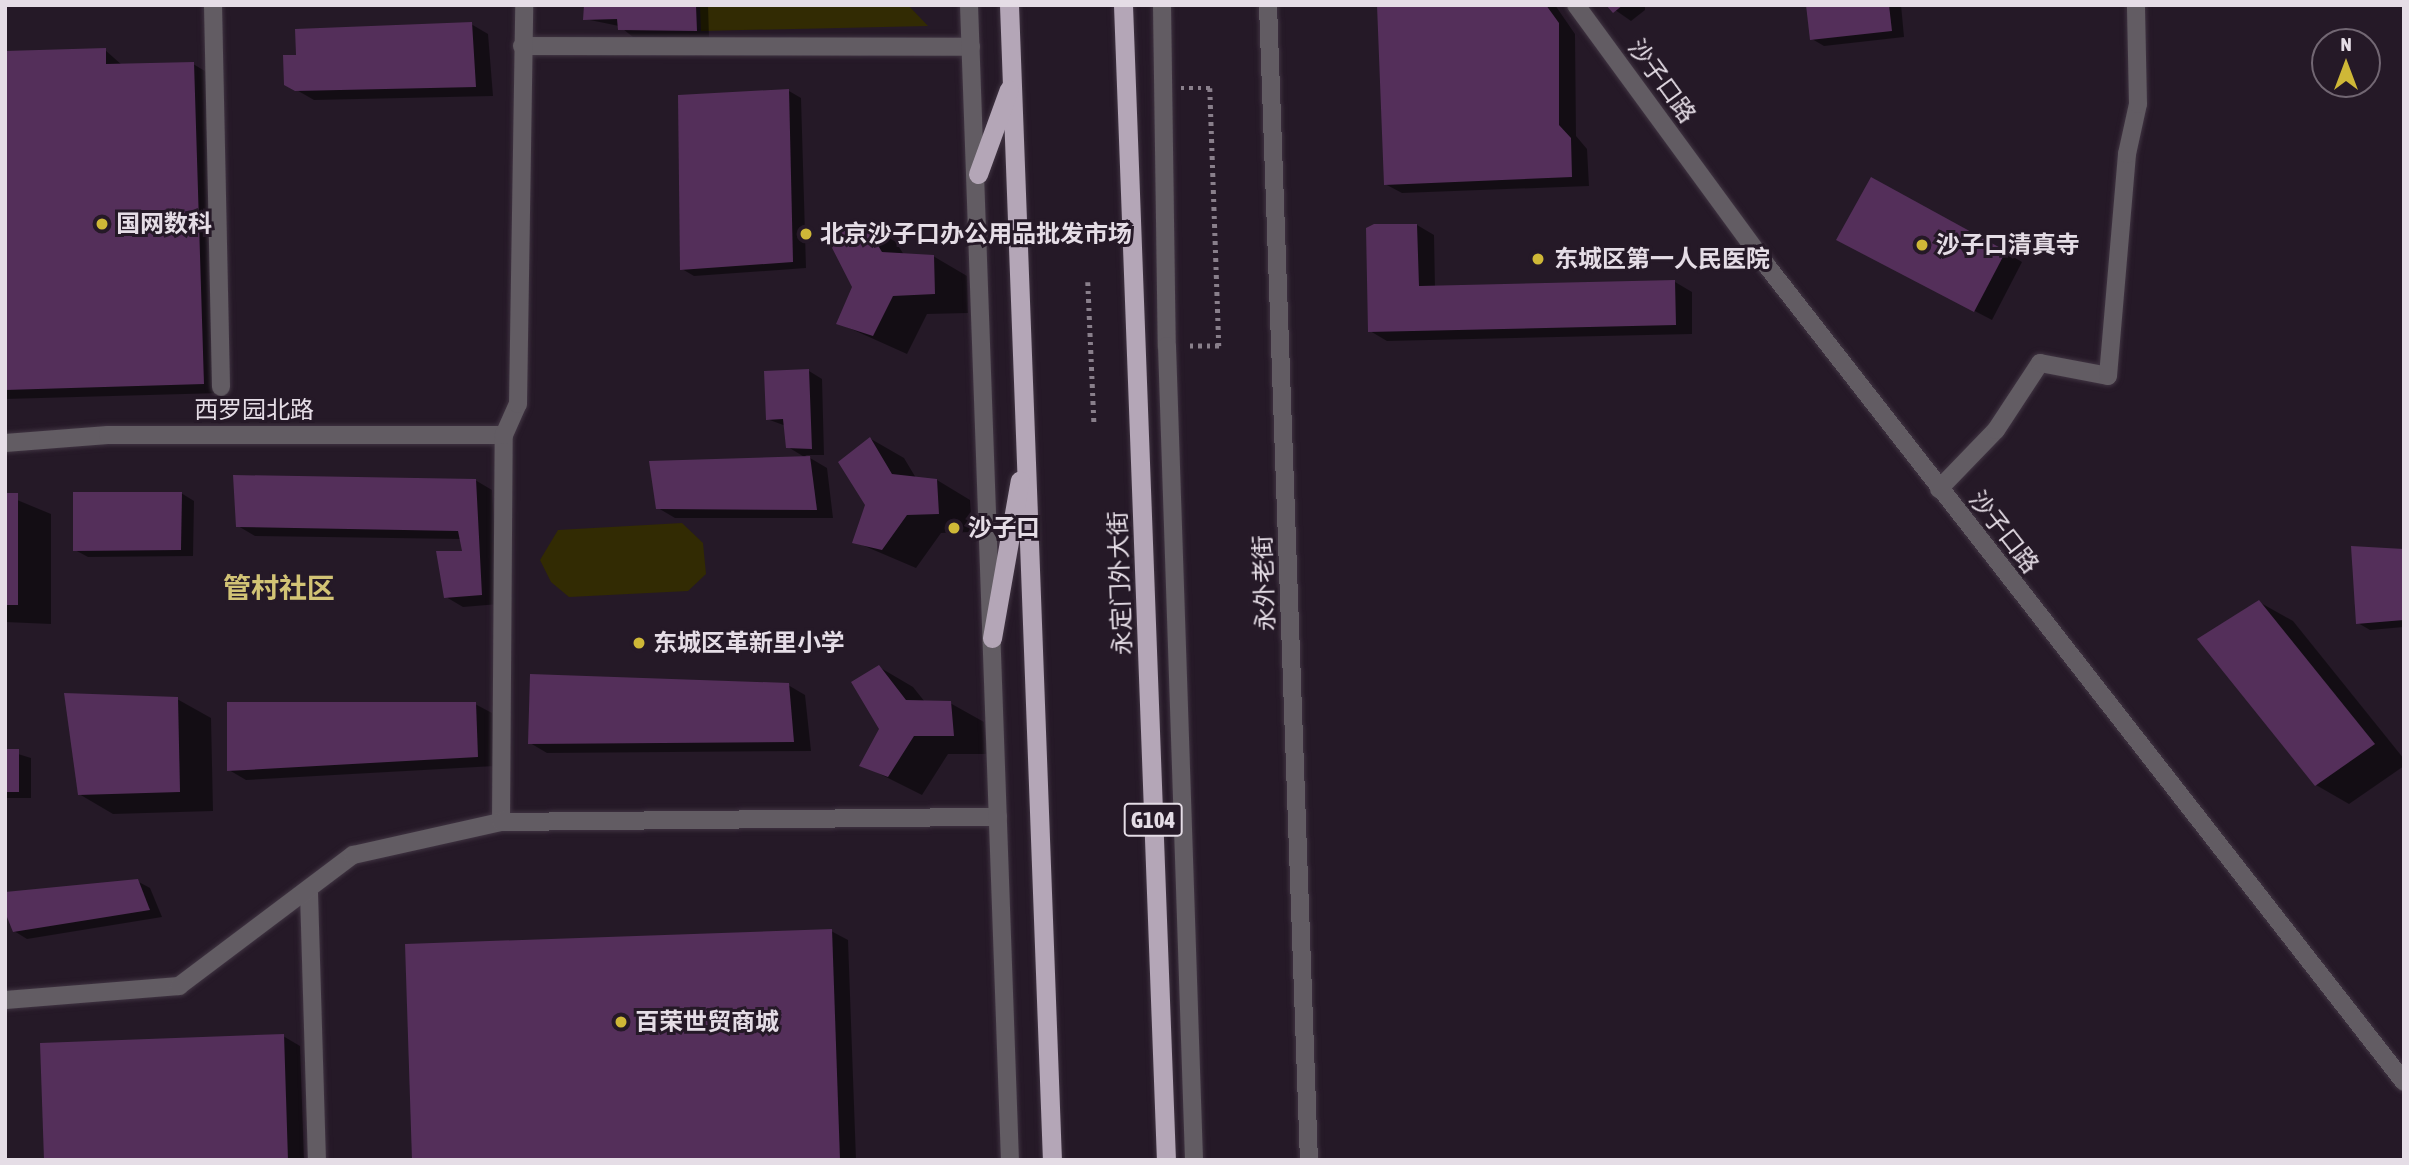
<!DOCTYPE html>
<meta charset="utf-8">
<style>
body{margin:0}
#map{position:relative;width:2409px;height:1165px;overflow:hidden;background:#251927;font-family:"Asap Condensed","Noto Sans SC",sans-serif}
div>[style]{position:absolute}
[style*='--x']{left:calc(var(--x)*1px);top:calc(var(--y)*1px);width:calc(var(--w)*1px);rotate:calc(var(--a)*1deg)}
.green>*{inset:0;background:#322b03}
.shadow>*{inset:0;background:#0007}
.building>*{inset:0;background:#542f5a}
.path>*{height:4.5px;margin-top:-2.25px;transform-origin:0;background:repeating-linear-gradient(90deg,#897f8b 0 3.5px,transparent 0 8.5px)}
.roads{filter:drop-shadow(0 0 2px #403442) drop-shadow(0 0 2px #403442)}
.minor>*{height:18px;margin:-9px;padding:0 9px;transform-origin:9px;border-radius:9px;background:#625c63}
.tertiary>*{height:18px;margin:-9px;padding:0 9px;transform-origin:9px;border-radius:9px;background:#625c63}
.trunk>*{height:19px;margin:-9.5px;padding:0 9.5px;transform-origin:9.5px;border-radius:9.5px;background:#b4a6b7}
.dots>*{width:19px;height:19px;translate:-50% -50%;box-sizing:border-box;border:4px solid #251927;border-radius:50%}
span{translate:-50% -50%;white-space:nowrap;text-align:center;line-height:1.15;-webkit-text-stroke:6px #251927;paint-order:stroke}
.shield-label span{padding:2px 5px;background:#251927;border:2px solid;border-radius:5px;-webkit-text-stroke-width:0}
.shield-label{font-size:23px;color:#e5dde6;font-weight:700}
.street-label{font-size:24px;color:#e5dde6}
.poi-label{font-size:24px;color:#e5dde6;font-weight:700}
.left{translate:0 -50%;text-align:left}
.quarter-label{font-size:28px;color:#d2c375;font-weight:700}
.frame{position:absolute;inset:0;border:7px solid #e5dde6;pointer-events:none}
.north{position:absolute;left:2311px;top:28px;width:70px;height:70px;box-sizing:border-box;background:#251927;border:2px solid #726773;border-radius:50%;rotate:0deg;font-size:19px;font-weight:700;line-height:28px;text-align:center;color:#e5dde6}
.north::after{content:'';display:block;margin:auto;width:24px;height:32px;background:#cfb837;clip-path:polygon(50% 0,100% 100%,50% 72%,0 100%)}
</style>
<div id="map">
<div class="green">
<div style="clip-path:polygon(700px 5px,908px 5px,928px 26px,701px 31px)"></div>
<div style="clip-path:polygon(682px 523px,703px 543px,706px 574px,688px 591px,569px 597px,551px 582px,540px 560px,558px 530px)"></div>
</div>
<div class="shadow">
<div style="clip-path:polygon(586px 5px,708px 5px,709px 38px,633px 37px,619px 26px,585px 19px)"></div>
<div style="clip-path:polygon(1382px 5px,1555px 5px,1575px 34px,1576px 136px,1587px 149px,1589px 186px,1402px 193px,1385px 184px)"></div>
<div style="clip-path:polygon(1608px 5px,1645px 5px,1645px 10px,1631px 21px)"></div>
<div style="clip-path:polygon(1808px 5px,1901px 5px,1904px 37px,1824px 46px,1812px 39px)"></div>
<div style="clip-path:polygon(471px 24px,488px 34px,493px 96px,314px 100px,286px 84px,298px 56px)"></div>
<div style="clip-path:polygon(105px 50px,122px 65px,193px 64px,210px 74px,221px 393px,5px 399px,5px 52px)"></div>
<div style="clip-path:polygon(789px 91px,801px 98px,806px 268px,694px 276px,682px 269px)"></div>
<div style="clip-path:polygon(863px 223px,896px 242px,904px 255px,933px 256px,967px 276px,968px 313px,927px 314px,907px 354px,838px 323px,854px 287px)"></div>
<div style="clip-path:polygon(1417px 225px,1434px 235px,1435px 288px,1675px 282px,1692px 292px,1692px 334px,1387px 341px,1370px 331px,1367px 229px)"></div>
<div style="clip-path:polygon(1856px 249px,2005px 252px,2022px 262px,1992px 320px)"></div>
<div style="clip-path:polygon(809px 371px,822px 379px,824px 455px,805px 455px,827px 468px,833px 518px,675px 518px,658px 508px,806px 458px,788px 447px,786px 426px,767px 419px)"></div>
<div style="clip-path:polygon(871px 439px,904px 458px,916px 478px,937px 480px,970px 500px,972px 532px,941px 533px,916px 568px,855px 542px,867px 504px)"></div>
<div style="clip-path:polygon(475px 480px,492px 490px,499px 604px,463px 607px,446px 597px,464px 553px,461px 539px,255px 536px,238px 526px)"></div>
<div style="clip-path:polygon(181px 493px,194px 501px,193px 556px,88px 557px,75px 550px)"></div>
<div style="clip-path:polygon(5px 495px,51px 514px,51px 624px,5px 622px)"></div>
<div style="clip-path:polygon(2404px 550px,2404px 627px,2370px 630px,2358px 623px)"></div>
<div style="clip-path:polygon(2259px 602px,2293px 621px,2404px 759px,2404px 766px,2349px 804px,2316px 785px)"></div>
<div style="clip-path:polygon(879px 667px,913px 687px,925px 702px,950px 703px,984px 722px,987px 754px,948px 754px,922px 795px,862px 765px,881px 729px)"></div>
<div style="clip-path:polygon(788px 685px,805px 695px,811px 751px,547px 753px,530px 743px)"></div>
<div style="clip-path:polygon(177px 699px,211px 718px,213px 811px,113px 814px,79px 794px)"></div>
<div style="clip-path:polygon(475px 704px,492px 713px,495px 766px,246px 780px,229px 770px)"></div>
<div style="clip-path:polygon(5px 750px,31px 758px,31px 798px,5px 798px)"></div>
<div style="clip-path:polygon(137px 881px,150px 888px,162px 917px,27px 939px,14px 931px)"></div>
<div style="clip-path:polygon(831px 931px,848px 940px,856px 1160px,414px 1160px)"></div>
<div style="clip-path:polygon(283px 1036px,300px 1046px,304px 1160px,46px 1160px)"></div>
</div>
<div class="building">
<div style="clip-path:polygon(584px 5px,696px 5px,697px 31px,618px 30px,617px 19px,583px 20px)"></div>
<div style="clip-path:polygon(1377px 5px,1546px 5px,1559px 23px,1559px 125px,1571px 138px,1572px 177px,1384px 185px)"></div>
<div style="clip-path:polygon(1606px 5px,1623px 5px,1613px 13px)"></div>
<div style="clip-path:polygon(1806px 5px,1889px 5px,1892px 31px,1810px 40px)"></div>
<div style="clip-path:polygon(472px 22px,476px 87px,295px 91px,284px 85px,283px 55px,296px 55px,295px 29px)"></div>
<div style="clip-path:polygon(106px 48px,106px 64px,194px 62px,204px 384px,5px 390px,5px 51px)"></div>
<div style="clip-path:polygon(789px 89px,793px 262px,680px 270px,678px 95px)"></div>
<div style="clip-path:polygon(1871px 177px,2006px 251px,1974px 312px,1836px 240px)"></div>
<div style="clip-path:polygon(863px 221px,882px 252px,934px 255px,935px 294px,893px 296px,873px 336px,836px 324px,852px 287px,828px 240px)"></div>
<div style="clip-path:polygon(1374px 224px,1417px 224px,1419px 286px,1675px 280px,1676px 325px,1368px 332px,1366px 228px)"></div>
<div style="clip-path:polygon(809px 369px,812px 449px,786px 448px,783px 419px,766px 420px,764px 371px)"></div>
<div style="clip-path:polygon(870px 437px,892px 474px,937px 479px,939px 514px,907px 515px,882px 550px,852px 543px,865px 505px,838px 462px)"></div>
<div style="clip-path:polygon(810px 456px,817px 510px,656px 509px,649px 461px)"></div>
<div style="clip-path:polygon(233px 475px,476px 479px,482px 595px,444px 598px,436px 551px,462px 551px,458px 531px,236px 527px)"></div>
<div style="clip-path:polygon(73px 492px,182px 492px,181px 550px,73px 551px)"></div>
<div style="clip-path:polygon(5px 493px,18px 493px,18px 605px,5px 605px)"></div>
<div style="clip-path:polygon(2351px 546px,2404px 549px,2404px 620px,2356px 624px)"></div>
<div style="clip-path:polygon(2259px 600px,2375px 744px,2315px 786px,2197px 639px)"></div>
<div style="clip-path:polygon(879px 665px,906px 700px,951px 701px,954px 736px,914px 736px,888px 777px,859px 766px,879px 729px,851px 682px)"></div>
<div style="clip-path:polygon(530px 674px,789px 683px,794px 742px,528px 744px)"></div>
<div style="clip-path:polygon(64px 693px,178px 697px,180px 792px,78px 795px)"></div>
<div style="clip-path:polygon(227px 702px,476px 702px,478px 757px,227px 771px)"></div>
<div style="clip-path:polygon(5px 749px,19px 749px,19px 792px,5px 792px)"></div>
<div style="clip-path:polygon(138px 879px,150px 910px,13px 932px,5px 912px,5px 892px)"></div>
<div style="clip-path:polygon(832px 929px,840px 1160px,412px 1160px,405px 944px)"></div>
<div style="clip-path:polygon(284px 1034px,288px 1160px,44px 1160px,40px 1043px)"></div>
</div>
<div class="path">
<div style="--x:1181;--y:88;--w:29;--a:0"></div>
<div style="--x:1210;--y:88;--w:258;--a:88"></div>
<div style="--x:1219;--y:346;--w:34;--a:180"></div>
<div style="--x:1088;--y:282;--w:140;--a:87.5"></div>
</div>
<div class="roads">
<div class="minor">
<div style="--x:213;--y:5;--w:382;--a:88.8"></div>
<div style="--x:522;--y:46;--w:449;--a:0.1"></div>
<div style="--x:5;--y:443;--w:103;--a:-4.4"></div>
<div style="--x:108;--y:435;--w:396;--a:0"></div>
<div style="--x:1939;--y:489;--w:82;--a:-46"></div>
<div style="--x:1996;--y:430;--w:80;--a:-56.7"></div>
<div style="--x:2040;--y:363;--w:69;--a:10.8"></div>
<div style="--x:2108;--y:376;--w:223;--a:-85.1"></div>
<div style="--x:2127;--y:154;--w:51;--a:-77.6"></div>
<div style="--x:2138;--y:104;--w:99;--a:-91.2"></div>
<div style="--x:501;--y:822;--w:387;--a:-89.6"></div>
<div style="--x:504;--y:435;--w:34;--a:-66"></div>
<div style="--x:518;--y:404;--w:399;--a:-89.1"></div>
<div style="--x:309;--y:893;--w:267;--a:88.3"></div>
<div style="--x:5;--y:1000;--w:175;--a:-4.6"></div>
<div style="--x:179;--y:986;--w:218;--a:-37"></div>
<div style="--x:353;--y:855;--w:152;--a:-12.6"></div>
<div style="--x:501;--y:822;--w:497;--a:-0.6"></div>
</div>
<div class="tertiary">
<div style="--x:969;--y:5;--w:1156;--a:87.97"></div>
<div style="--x:1162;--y:5;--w:341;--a:89.2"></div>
<div style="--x:1167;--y:346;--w:814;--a:88.1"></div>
<div style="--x:1268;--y:5;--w:1156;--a:87.97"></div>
<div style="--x:1576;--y:5;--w:323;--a:53.8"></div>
<div style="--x:1767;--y:266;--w:1035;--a:52.02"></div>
</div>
<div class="trunk">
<div style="--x:1009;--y:5;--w:1156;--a:87.87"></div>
<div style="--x:1123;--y:5;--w:1156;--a:87.87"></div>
<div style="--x:978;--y:174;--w:90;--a:-70"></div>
<div style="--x:992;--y:638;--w:160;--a:-80"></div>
</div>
</div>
<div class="dots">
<div style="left:102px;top:224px;background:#cfb837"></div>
<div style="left:806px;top:234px;background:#cfb837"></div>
<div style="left:1922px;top:245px;background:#cfb837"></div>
<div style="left:1538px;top:259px;background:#cfb837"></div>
<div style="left:954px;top:528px;background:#cfb837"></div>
<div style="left:639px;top:643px;background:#cfb837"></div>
<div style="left:621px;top:1022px;background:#cfb837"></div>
</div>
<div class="shield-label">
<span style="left:1153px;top:820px">G104</span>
</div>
<div class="street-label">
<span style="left:1662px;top:81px;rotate:54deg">沙子口路</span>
<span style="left:254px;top:410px">西罗园北路</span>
<span style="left:2004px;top:532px;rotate:52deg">沙子口路</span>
<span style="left:1120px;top:583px;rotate:-92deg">永定门外大街</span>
<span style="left:1264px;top:583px;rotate:-92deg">永外老街</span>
</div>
<div class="poi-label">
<span class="left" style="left:116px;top:224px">国网数科</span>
<span class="left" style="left:820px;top:234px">北京沙子口办公用品批发市场</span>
<span class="left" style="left:1936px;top:245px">沙子口清真寺</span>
<span class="left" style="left:1554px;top:259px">东城区第一人民医院</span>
<span class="left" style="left:968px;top:528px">沙子口</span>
<span class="left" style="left:653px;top:643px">东城区革新里小学</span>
<span class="left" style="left:635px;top:1022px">百荣世贸商城</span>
</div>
<div class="quarter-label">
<span style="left:279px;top:588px">管村社区</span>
</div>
<div class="frame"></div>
<div class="north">N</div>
</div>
